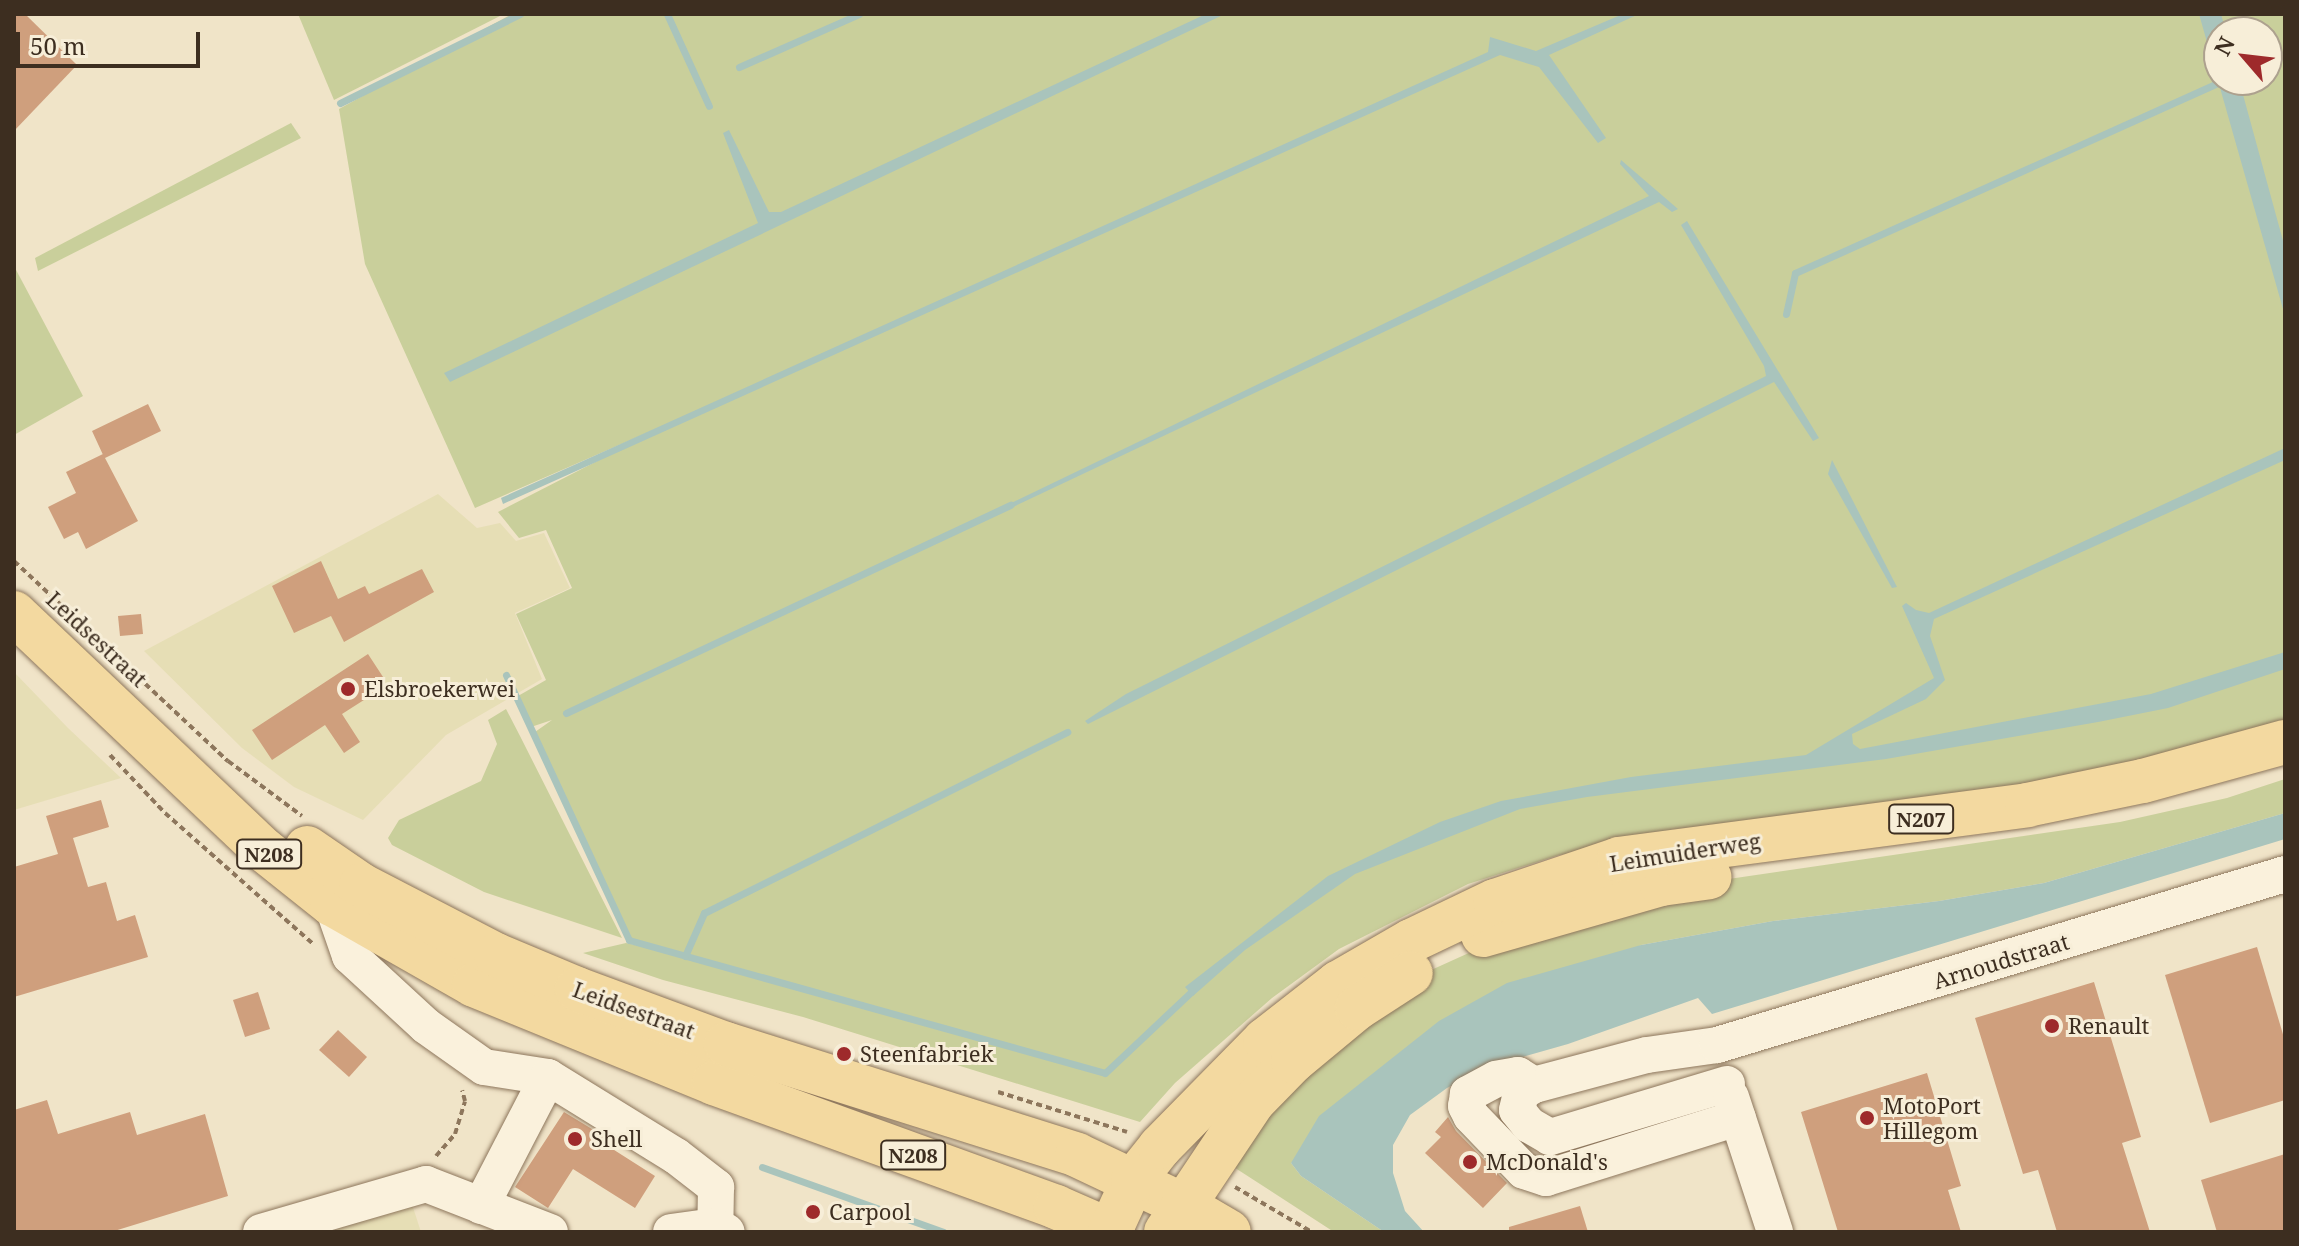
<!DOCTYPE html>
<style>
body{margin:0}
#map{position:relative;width:2299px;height:1246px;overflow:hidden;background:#f0e4c8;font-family:"Noto Serif",serif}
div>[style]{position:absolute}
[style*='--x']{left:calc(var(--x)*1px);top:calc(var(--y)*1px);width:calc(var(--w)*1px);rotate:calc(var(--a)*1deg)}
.farmland>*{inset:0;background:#e6deb5}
.green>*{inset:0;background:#c9cf9b}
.water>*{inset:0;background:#a9c4bc}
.stream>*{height:7px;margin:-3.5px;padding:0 3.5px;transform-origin:3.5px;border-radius:3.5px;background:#a9c4bc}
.building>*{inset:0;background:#cf9f7d}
.path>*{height:4px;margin-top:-2px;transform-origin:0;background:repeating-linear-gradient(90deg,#8d765c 0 6px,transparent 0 10px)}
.roads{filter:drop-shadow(0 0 2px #8d765c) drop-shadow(0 0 2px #8d765c)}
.minor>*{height:36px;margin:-18px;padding:0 18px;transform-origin:18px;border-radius:18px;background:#faf1dc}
.major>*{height:44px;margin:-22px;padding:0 22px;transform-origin:22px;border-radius:22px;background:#f3d9a0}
.dots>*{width:22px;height:22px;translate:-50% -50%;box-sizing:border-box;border:4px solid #f7eed8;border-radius:50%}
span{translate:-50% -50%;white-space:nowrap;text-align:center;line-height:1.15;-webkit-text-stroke:6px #f7eed8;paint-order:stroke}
.shield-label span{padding:2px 6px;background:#f7eed8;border:2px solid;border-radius:6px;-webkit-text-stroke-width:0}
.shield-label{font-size:20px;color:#3d2e20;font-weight:700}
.street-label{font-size:22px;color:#3d2e20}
.poi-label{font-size:22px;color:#3d2e20}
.left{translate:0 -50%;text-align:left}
.frame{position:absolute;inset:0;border:16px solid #3d2e20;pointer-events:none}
.north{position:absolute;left:2203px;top:16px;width:80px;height:80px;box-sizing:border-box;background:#f7eed8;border:2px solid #ada18e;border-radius:50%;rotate:298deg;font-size:22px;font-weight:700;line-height:32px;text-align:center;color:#3d2e20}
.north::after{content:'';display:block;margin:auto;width:28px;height:36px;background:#9e2a2b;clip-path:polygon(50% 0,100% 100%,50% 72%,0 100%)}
.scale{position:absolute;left:16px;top:32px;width:184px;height:36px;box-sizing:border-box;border:4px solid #3d2e20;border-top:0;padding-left:10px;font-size:24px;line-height:28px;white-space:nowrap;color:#3d2e20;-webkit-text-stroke:6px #f7eed8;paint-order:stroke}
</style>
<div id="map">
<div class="farmland">
<div style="clip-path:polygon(438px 494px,477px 528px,500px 523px,516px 541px,544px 533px,570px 588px,515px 613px,542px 679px,446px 735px,363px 820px,294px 787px,242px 748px,144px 651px)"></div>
<div style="clip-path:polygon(14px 672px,68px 728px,121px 778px,14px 810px)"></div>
<div style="clip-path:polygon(409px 1195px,421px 1232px,287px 1232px)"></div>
</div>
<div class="green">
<div style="clip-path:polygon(298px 14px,504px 14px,334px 100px)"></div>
<div style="clip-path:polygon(evenodd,512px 14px,2285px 14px,2285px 732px,2142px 775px,1559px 855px,1468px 884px,1339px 949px,1272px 998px,1175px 1083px,1140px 1122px,803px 1017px,663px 980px,583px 953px,626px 943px,674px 953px,631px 938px,535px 732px,552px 720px,528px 728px,518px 696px,546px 680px,516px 614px,572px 588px,546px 530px,519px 538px,498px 512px,681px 418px,475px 508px,365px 264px,339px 109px,512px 14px,2219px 32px,2267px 32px,2267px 80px,2219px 80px,2219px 32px)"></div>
<div style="clip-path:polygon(291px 123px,301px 138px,38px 271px,35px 258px)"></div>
<div style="clip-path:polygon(14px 266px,83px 396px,14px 435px)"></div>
<div style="clip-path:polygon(506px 709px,520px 736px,622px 938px,484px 892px,392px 845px,388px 838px,399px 820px,481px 781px,497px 744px,488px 720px)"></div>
<div style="clip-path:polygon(2285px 779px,2285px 813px,2044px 883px,1939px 901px,1773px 921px,1641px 945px,1291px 1163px,1301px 1176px,1384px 1232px,1334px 1232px,1229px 1164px,1302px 1069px,1429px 971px,1482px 947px,1633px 893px,2120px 822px,2227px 798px)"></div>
</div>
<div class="water">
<div style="clip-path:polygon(1206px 14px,1225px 14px,450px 382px,444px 373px,758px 223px,723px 133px,729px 130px,769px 212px,781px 212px)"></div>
<div style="clip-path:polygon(1623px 14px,1639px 14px,1549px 55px,1606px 138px,1598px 143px,1539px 67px,1500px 55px,503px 504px,501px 498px,1488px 52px,1490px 37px,1536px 51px)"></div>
<div style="clip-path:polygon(2199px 14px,2221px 14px,2226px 32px,2219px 32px,2219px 80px,2239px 80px,2285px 248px,2285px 316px)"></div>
<div style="clip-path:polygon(1621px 160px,1678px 209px,1672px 212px,1659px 202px,1013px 507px,1009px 504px,1649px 196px,1620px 164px)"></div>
<div style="clip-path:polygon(1687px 221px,1819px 438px,1813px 441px,1774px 382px,1088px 724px,1085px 721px,1126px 694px,1766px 376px,1764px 366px,1681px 225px)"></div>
<div style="clip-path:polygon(2285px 448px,2285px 460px,1934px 619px,1930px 636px,1945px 680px,1926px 699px,1852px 734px,1853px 744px,1860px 749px,2151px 694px,2285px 652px,2285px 669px,2168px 708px,2098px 722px,1886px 759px,1587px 797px,1520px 809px,1355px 874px,1245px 950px,1193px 996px,1185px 987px,1328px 876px,1440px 822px,1501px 801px,1631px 777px,1806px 755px,1934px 678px,1902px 606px,1906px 603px,1916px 610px,1929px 613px)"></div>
<div style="clip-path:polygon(1832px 460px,1897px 587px,1892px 588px,1828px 474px)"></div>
<div style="clip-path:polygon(2285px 813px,2285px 839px,1712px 1014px,1698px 998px,1568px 1044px,1491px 1066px,1447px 1088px,1410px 1115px,1393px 1145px,1393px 1173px,1405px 1211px,1424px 1232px,1384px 1232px,1301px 1176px,1291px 1163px,1319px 1116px,1439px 1021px,1507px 983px,1641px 945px,1773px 921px,1939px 901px,2044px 883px)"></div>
</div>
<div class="stream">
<div style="--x:667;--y:14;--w:101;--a:65.5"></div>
<div style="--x:739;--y:67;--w:131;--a:-23.8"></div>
<div style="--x:340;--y:103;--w:201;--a:-26.3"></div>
<div style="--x:1786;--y:314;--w:42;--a:-77.6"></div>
<div style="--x:1795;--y:273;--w:464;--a:-24.2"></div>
<div style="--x:506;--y:675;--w:292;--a:65.1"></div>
<div style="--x:629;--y:940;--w:494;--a:15.6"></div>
<div style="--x:1105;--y:1073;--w:117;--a:-43.3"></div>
<div style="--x:566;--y:713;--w:491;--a:-25.1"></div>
<div style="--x:685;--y:956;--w:47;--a:-66.2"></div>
<div style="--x:704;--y:913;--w:406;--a:-26.5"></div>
<div style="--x:762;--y:1167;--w:193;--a:19.7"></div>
</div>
<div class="building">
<div style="clip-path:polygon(14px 14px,25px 14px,77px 65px,14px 131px)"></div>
<div style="clip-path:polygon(148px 404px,161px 431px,105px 458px,138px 521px,86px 549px,78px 532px,64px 539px,48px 507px,76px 493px,66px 472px,103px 454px,104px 457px,92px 431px)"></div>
<div style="clip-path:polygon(321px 561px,338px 599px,365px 586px,369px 594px,422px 569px,434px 592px,344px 642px,331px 616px,294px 633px,272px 586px)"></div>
<div style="clip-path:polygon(141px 614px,143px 634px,120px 636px,118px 616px)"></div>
<div style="clip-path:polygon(368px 654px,385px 680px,376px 687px,378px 691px,342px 714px,360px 742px,344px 753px,325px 725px,272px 760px,252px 730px)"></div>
<div style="clip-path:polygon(101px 800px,109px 827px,73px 838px,88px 887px,106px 882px,117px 921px,135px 915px,148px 957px,14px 997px,14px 867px,58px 854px,46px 816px)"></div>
<div style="clip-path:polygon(2257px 947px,2285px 1041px,2285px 1100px,2210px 1123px,2165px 975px)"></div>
<div style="clip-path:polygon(2094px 982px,2141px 1137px,2122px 1143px,2150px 1232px,2057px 1232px,2038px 1170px,2023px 1174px,1975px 1018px)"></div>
<div style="clip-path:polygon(258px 992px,270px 1029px,245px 1037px,233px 1000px)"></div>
<div style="clip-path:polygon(338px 1030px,367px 1057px,349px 1077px,319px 1050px)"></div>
<div style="clip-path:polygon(1927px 1073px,1961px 1186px,1948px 1190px,1961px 1232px,1838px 1232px,1801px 1112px)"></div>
<div style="clip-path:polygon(47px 1100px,58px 1134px,130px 1112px,137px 1135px,205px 1114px,228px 1196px,111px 1232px,14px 1232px,14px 1110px)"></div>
<div style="clip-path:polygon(564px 1112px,615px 1143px,611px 1148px,655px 1176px,635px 1208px,573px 1169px,548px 1208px,515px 1187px)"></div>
<div style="clip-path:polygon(1448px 1117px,1456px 1131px,1507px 1183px,1483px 1208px,1425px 1153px,1441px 1137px,1435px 1132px)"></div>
<div style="clip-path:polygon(2285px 1154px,2285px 1232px,2217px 1232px,2201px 1180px)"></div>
<div style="clip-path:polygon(1580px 1206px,1588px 1232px,1509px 1232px,1509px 1227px)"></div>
</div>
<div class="path">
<div style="--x:14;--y:561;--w:293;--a:43.1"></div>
<div style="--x:228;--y:761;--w:92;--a:36.6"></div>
<div style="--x:110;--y:755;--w:80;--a:46.5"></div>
<div style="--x:165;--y:813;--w:199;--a:41.5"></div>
<div style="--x:998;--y:1092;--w:135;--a:17.2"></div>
<div style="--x:436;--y:1156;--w:29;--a:-49"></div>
<div style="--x:455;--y:1134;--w:34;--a:-73"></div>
<div style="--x:465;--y:1101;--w:11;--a:-105"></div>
<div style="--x:1235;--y:1187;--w:89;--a:30.3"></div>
</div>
<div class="roads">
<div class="minor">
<div style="--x:332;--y:904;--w:55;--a:70.9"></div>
<div style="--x:350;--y:956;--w:103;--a:42.6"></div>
<div style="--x:426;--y:1026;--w:71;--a:35.3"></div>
<div style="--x:484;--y:1067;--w:65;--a:8.9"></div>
<div style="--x:548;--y:1077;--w:150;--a:31.7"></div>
<div style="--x:676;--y:1156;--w:51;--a:37.8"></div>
<div style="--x:716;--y:1187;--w:39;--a:91"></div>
<div style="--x:1727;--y:1084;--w:185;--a:163.3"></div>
<div style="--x:1550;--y:1137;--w:24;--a:-150"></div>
<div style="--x:1529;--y:1125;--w:19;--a:-129"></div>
<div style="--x:1517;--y:1110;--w:17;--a:-77"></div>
<div style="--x:1521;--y:1093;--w:15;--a:-32"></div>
<div style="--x:1534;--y:1085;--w:117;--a:-14.9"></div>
<div style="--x:1647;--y:1055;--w:71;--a:-8.1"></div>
<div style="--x:1717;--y:1045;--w:593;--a:-16.75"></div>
<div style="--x:1534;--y:1085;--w:19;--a:-148"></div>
<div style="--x:1518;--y:1075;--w:22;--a:170"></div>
<div style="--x:1496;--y:1079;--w:32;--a:152"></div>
<div style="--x:1468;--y:1094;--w:12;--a:99"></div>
<div style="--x:1466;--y:1106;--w:11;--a:63"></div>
<div style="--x:1471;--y:1116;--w:76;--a:46.1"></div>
<div style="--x:1524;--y:1171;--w:23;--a:18"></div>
<div style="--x:1546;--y:1178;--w:201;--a:-17.4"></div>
<div style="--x:1731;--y:1097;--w:142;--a:71.9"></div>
<div style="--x:481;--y:1206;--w:145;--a:-62.6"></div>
<div style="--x:261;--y:1232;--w:172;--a:-16.2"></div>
<div style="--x:426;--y:1184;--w:133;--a:21.2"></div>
<div style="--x:671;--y:1232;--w:44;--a:-7.8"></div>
<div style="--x:715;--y:1226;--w:13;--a:27"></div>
</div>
<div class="major">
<div style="--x:14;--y:613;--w:344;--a:43.5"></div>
<div style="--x:264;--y:850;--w:87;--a:38.5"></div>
<div style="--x:332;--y:904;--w:163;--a:29.7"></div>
<div style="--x:474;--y:985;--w:259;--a:22.2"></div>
<div style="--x:714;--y:1083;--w:364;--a:19.9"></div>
<div style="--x:1056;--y:1207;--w:62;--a:23.7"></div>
<div style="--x:307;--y:848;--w:65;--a:34.4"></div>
<div style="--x:361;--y:885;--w:152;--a:27.4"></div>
<div style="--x:496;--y:955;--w:88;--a:22.8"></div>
<div style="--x:577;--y:989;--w:159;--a:20.3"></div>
<div style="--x:726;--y:1044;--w:368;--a:17.5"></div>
<div style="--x:1077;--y:1155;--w:117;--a:25.3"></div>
<div style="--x:1183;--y:1205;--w:53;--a:30.4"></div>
<div style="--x:1483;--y:935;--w:185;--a:-16"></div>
<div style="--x:1661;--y:884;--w:49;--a:-8.1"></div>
<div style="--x:1110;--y:1231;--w:55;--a:-65.3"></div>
<div style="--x:1133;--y:1181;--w:43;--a:-51.5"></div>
<div style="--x:1160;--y:1147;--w:150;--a:-45.5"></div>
<div style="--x:1265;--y:1040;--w:93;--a:-38"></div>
<div style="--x:1338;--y:983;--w:84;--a:-29.9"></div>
<div style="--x:1411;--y:941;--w:93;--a:-25.5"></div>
<div style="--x:1495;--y:901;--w:131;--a:-18.7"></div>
<div style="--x:1619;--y:859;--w:412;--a:-7.5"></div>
<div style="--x:2027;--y:805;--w:118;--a:-11.7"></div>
<div style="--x:2143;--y:781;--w:147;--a:-15.4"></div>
<div style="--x:1166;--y:1232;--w:156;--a:-56.2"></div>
<div style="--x:1253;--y:1102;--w:57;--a:-45.7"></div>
<div style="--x:1293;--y:1061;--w:83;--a:-39.6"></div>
<div style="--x:1357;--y:1008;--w:64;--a:-32.9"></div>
</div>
</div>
<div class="dots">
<div style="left:348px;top:689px;background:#9e2a2b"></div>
<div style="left:2052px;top:1026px;background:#9e2a2b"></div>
<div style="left:844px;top:1054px;background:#9e2a2b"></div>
<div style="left:1867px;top:1118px;background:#9e2a2b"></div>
<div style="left:575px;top:1139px;background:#9e2a2b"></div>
<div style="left:1470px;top:1162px;background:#9e2a2b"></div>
<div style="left:813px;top:1212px;background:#9e2a2b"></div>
</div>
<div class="shield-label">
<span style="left:1921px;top:819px">N207</span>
<span style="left:269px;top:854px">N208</span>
<span style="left:913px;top:1155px">N208</span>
</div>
<div class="street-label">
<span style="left:97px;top:639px;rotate:43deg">Leidsestraat</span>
<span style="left:1685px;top:852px;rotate:-9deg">Leimuiderweg</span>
<span style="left:2001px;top:961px;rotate:-17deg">Arnoudstraat</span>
<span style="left:634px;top:1010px;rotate:20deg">Leidsestraat</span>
</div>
<div class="poi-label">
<span class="left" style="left:364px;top:689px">Elsbroekerwei</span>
<span class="left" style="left:2068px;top:1026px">Renault</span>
<span class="left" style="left:860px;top:1054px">Steenfabriek</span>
<span class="left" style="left:1883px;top:1118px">MotoPort<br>Hillegom</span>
<span class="left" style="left:591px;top:1139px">Shell</span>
<span class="left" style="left:1486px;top:1162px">McDonald's</span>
<span class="left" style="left:829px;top:1212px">Carpool</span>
</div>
<div class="frame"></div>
<div class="north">N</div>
<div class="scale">50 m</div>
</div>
